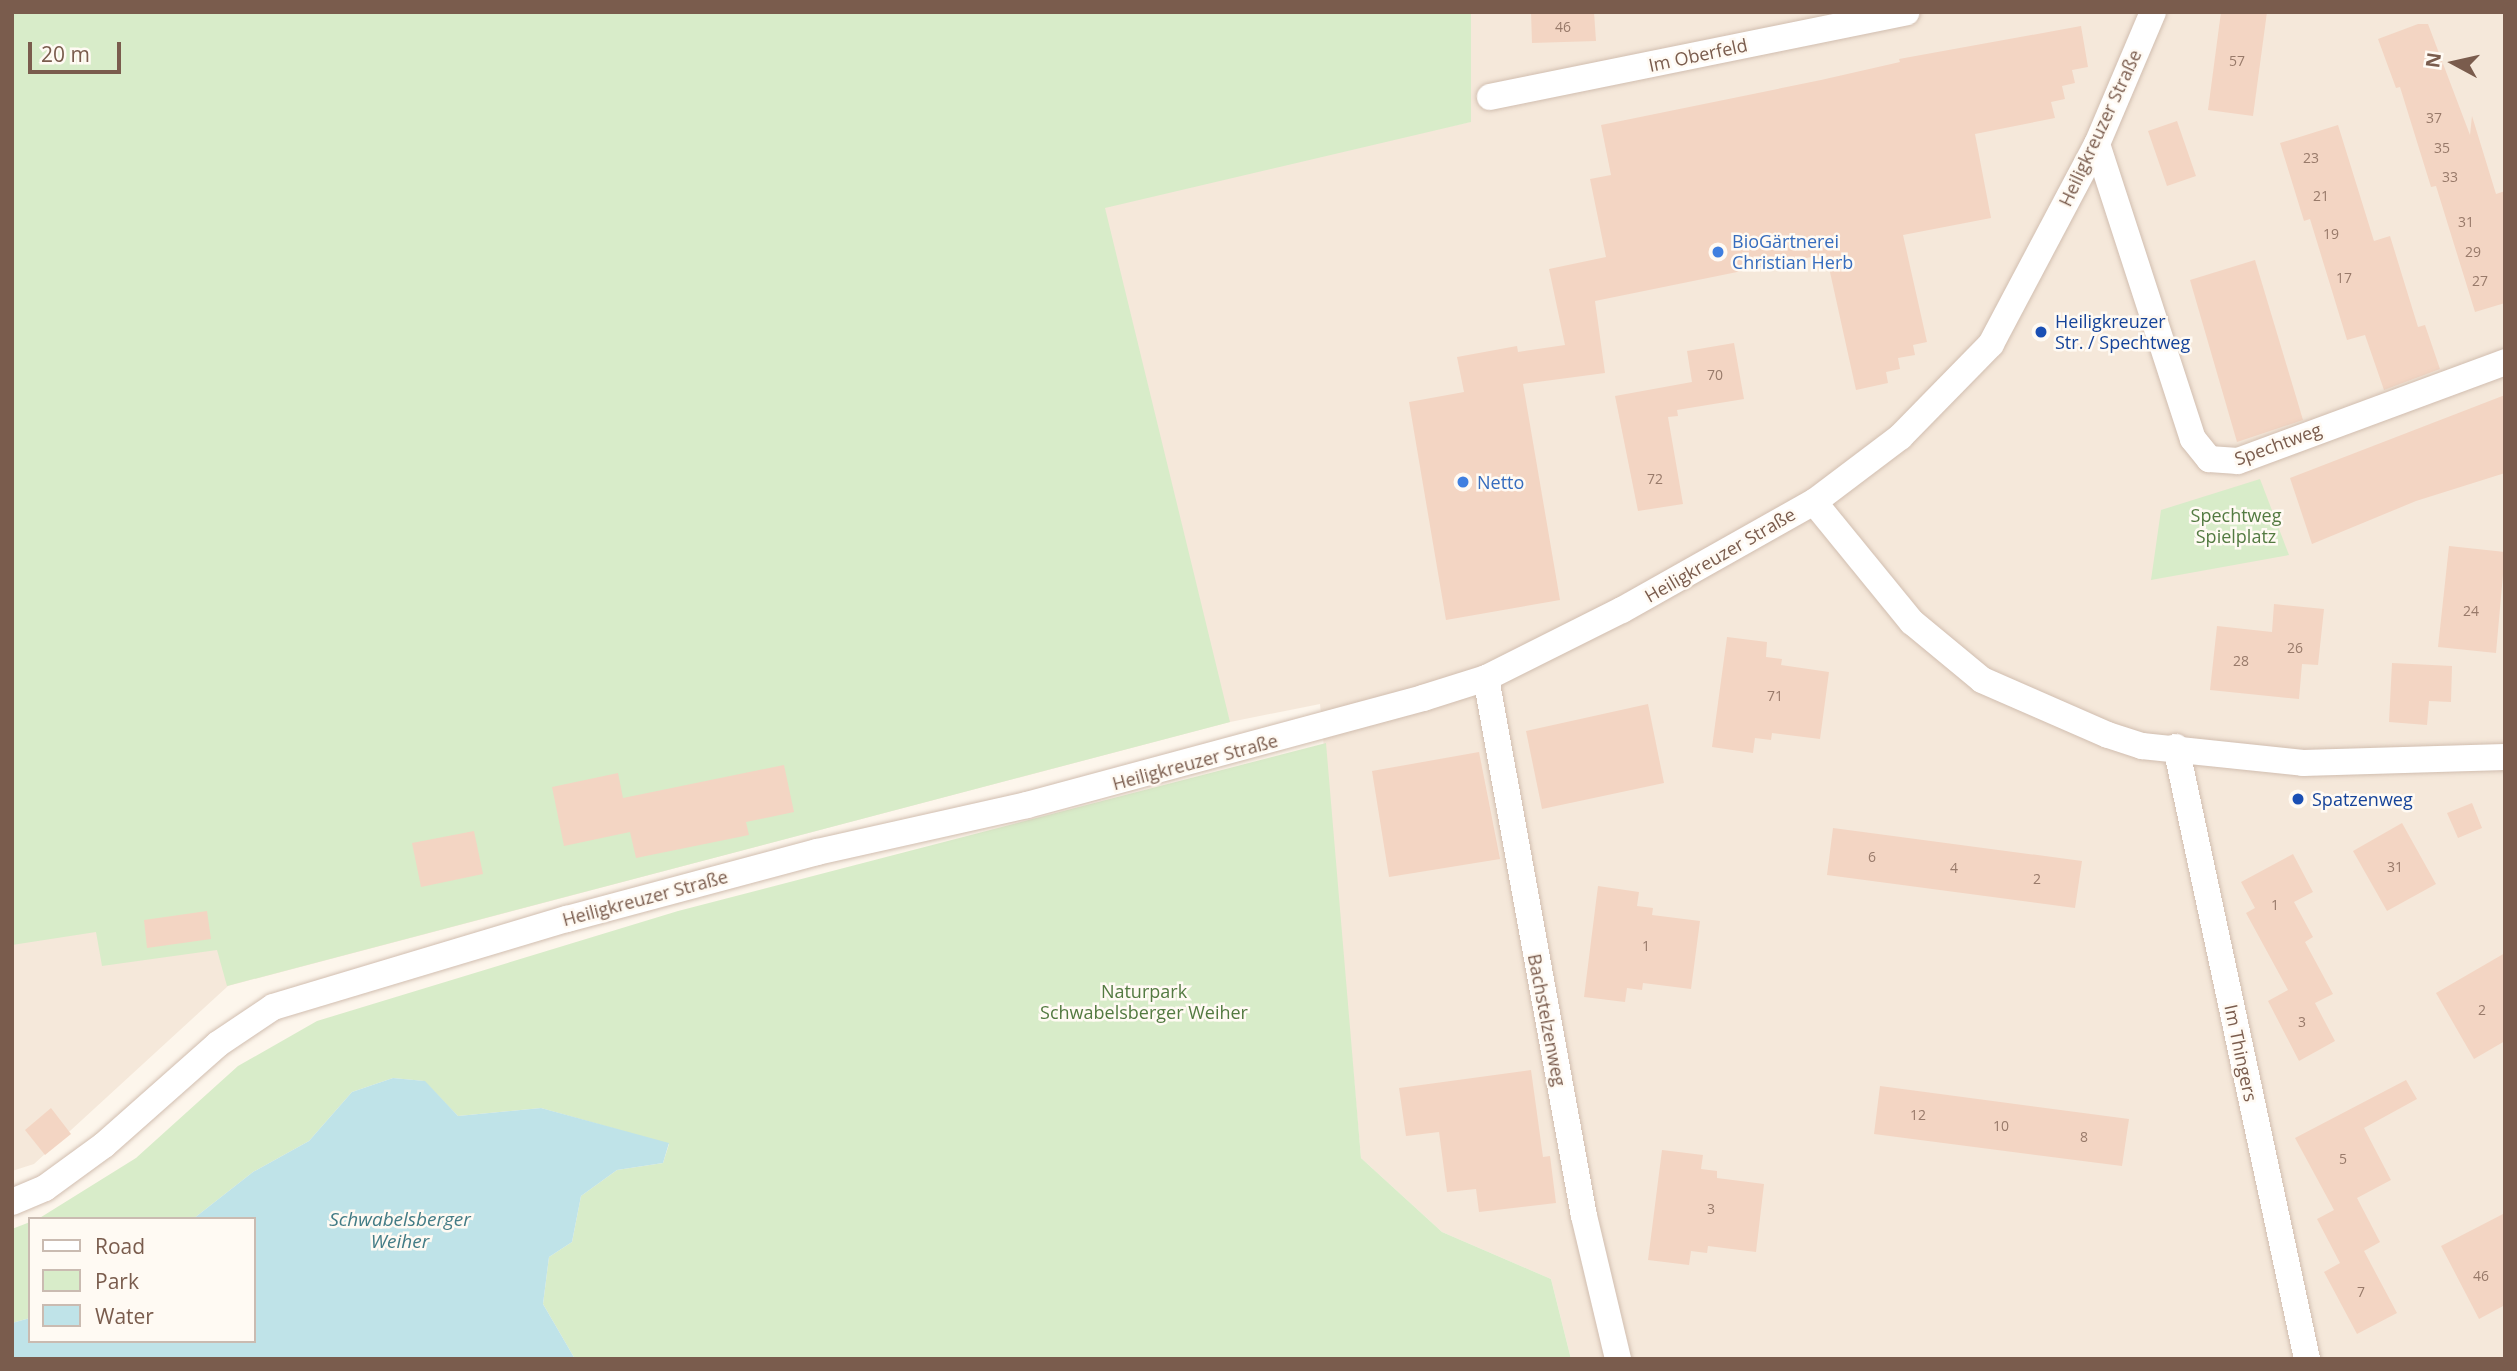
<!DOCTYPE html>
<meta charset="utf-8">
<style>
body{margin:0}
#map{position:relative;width:2517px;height:1371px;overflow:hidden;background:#fdf6ec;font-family:"Open Sans",sans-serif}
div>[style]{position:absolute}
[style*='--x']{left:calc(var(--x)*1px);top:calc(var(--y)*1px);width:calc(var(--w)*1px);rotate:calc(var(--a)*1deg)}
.residential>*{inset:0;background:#f5e8da}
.green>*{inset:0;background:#d8ecc9}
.water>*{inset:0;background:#bfe3e8}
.building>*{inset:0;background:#f3d5c3}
.roads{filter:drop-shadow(0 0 2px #d1beb0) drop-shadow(0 0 2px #d1beb0)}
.minor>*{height:26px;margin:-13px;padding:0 13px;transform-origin:13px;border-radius:13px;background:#fff}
.dots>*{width:19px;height:19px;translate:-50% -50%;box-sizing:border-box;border:4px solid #fffaf3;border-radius:50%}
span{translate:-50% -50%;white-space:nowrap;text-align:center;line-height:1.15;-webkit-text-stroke:5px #fffaf3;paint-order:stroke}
.number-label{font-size:14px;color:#987a6a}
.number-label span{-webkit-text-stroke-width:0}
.street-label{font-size:18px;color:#7a5c4d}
.shop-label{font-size:18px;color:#366cbe}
.left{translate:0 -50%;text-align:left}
.transit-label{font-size:18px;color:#164399}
.park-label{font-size:18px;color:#537a41}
.water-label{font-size:19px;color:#437c86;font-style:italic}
.frame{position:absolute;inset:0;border:14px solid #7a5c4d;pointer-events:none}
.legend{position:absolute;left:28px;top:1217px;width:228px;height:126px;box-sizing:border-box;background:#fffaf3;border:2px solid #cabbb1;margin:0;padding:9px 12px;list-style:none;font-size:21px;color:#7a5c4d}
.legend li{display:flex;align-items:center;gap:14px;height:35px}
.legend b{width:35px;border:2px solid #cabbb1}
.north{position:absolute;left:2419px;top:28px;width:70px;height:70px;-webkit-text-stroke:5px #fffaf3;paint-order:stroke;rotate:278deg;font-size:19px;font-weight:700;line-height:28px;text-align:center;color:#7a5c4d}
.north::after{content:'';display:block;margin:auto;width:24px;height:32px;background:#7a5c4d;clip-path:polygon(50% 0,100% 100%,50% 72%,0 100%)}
.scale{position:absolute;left:28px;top:42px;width:93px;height:32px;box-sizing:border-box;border:4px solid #7a5c4d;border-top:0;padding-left:9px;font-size:21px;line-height:24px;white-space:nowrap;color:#7a5c4d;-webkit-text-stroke:5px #fffaf3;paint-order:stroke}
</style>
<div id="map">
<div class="residential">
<div style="clip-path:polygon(1471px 12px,2505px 12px,2505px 1359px,1571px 1359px,1551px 1279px,1442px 1232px,1361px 1158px,1320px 704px,1230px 722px,228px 986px,34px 1164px,12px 1171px,12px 742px,786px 274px,1470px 122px)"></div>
</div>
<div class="green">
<div style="clip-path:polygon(12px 12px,1471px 12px,1471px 122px,1105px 208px,1230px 722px,227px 986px,217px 950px,102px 966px,96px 932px,12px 945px)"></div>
<div style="clip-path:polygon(2260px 479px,2289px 555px,2151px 580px,2161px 510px)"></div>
<div style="clip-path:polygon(1326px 743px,1361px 1158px,1442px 1232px,1551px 1279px,1571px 1359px,575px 1359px,543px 1304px,549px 1257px,572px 1242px,581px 1196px,617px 1170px,663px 1163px,669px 1144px,541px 1108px,458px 1116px,424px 1081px,393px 1078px,352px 1092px,309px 1141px,253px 1172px,193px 1219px,38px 1219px,136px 1158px,238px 1066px,317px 1021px,678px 911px)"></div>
<div style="clip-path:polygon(30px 1222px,30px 1318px,12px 1323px,12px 1229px)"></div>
</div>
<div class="water">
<div style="clip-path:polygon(393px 1078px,425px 1081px,458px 1116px,541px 1108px,669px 1143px,663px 1163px,617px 1170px,581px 1196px,572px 1242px,549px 1257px,543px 1304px,575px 1359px,12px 1359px,12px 1323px,30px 1318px,30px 1341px,254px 1341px,254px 1219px,193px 1219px,253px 1172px,309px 1141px,352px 1092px)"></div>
</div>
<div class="building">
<div style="clip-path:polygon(1531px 12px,1594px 12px,1596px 41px,1532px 43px)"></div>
<div style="clip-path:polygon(2221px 12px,2267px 12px,2253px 116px,2208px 110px)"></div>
<div style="clip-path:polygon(2418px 24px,2428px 24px,2470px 135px,2472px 116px,2496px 194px,2505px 191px,2505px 303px,2475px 312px,2436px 186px,2431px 187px,2400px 87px,2396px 88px,2378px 39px)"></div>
<div style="clip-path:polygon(2081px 26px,2088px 67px,2072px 70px,2075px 83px,2062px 86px,2065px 99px,2051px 102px,2055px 118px,1975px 134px,1991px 218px,1903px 235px,1927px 342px,1913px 345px,1915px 355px,1898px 358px,1900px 369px,1886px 372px,1888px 383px,1856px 390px,1826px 254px,1595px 301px,1605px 373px,1523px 384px,1560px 600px,1446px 620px,1409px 402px,1464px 392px,1457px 357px,1517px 346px,1518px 352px,1565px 345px,1549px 269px,1606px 257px,1590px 179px,1611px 175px,1601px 125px,1821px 80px,1900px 62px,1899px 59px)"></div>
<div style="clip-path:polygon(2177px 121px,2196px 176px,2167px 186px,2148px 131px)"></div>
<div style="clip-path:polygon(2338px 125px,2374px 241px,2390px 236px,2418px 327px,2425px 325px,2440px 369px,2384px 390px,2365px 335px,2347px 340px,2310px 219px,2304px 221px,2280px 143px)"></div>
<div style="clip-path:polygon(2255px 260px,2303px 420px,2237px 442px,2190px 280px)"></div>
<div style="clip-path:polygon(1734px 343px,1744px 399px,1677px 410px,1678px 416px,1668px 417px,1683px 504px,1638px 511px,1615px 396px,1692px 382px,1687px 351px)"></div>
<div style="clip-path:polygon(2505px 395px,2505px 473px,2416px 501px,2312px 544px,2290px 478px)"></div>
<div style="clip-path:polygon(2449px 546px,2505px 552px,2496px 653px,2438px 647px)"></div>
<div style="clip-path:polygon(2274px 604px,2324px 609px,2318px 665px,2302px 664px,2299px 699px,2210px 690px,2217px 626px,2272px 632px)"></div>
<div style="clip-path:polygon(1727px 637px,1767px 642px,1766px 657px,1782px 659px,1781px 665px,1829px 672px,1820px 739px,1772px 733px,1771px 740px,1755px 738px,1753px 753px,1712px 747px)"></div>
<div style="clip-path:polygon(2392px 663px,2452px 666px,2451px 702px,2429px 701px,2427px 725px,2389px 722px)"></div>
<div style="clip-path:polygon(1648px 704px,1664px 783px,1542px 809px,1526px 731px)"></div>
<div style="clip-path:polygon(1479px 752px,1500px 859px,1389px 877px,1372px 771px)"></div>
<div style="clip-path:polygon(784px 765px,794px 812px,746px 822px,749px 835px,636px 858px,630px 832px,564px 846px,552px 787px,618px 773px,623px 798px)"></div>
<div style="clip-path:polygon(2472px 803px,2482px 828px,2458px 838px,2447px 813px)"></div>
<div style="clip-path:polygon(2402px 823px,2436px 884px,2387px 911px,2353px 851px)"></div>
<div style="clip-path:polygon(1833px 828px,2082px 861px,2075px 908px,1827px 875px)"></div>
<div style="clip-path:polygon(474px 831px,483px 874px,421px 887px,412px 843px)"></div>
<div style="clip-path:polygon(2293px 854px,2313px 892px,2294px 902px,2313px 937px,2305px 942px,2333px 994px,2315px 1003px,2335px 1041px,2299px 1061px,2268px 1001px,2288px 990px,2246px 913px,2255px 908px,2241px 882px)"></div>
<div style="clip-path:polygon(1598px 886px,1639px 892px,1637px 906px,1653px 908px,1652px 915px,1700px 921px,1691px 989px,1643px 983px,1642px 990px,1627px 988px,1625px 1002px,1584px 997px)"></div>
<div style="clip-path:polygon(207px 911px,211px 939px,147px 948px,144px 920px)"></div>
<div style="clip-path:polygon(2505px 953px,2505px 1041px,2474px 1059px,2436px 993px)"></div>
<div style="clip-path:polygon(1531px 1070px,1543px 1157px,1550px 1156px,1556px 1203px,1479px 1212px,1476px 1189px,1447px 1192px,1439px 1132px,1406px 1136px,1399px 1088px)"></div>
<div style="clip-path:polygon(2406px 1080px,2417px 1099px,2364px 1128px,2391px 1180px,2357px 1198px,2380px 1242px,2364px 1251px,2397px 1313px,2357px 1334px,2324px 1272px,2340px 1263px,2317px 1219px,2334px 1210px,2295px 1138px)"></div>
<div style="clip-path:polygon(1880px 1086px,2129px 1119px,2122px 1166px,1874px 1134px)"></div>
<div style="clip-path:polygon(51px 1108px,71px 1134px,45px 1155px,25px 1130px)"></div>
<div style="clip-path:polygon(1662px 1150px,1703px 1155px,1701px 1169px,1717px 1171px,1717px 1178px,1764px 1184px,1756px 1252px,1708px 1246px,1707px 1253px,1691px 1251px,1689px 1265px,1648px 1260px)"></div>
<div style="clip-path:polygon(2505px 1213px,2505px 1305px,2479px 1319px,2441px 1246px)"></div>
</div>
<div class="roads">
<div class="minor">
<div style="--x:1490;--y:97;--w:425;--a:-11.5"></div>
<div style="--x:2097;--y:144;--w:310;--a:72"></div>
<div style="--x:2193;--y:439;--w:26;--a:51"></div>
<div style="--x:2209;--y:459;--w:29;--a:4"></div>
<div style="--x:2238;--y:461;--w:285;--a:-20.3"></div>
<div style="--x:1814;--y:502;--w:155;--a:50.8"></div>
<div style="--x:1912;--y:622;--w:91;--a:39.6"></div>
<div style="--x:1982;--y:680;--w:137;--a:23.6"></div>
<div style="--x:2108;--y:735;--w:36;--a:18"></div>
<div style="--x:2142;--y:746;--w:162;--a:6"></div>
<div style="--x:2303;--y:763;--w:202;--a:-1.7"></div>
<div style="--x:1486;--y:678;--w:547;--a:79.68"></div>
<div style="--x:1584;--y:1216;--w:147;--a:76.6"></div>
<div style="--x:2176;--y:747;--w:626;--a:77.92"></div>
<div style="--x:12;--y:1202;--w:36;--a:-23"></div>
<div style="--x:45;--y:1188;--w:73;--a:-36.1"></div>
<div style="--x:104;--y:1145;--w:152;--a:-41.5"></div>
<div style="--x:218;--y:1044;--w:66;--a:-33.9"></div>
<div style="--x:273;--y:1007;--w:307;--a:-16.7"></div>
<div style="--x:567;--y:919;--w:259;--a:-15"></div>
<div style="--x:817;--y:852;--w:215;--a:-12.6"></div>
<div style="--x:1027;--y:805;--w:410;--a:-15.1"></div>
<div style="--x:1423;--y:698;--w:66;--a:-17.6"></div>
<div style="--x:1486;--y:678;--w:152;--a:-26.6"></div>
<div style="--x:1622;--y:610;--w:220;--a:-29.4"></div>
<div style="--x:1814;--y:502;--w:108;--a:-37.1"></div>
<div style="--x:1900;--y:437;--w:130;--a:-45.6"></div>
<div style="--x:1991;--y:344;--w:226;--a:-62.1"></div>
<div style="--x:2097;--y:144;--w:143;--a:-67"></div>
</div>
</div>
<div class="dots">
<div style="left:1718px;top:252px;background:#3f7fe0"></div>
<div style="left:2041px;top:332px;background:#1a4fb4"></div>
<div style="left:1463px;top:482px;background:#3f7fe0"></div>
<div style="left:2298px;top:799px;background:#1a4fb4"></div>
</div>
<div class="number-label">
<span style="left:1563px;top:27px">46</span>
<span style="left:2237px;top:61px">57</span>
<span style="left:2434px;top:118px">37</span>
<span style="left:2442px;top:148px">35</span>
<span style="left:2311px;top:158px">23</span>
<span style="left:2450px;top:177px">33</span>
<span style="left:2321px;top:196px">21</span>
<span style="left:2466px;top:222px">31</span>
<span style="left:2331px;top:234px">19</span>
<span style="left:2473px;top:252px">29</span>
<span style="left:2344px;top:278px">17</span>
<span style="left:2480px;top:281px">27</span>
<span style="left:1715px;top:375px">70</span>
<span style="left:1655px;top:479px">72</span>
<span style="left:2471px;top:611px">24</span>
<span style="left:2295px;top:648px">26</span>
<span style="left:2241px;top:661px">28</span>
<span style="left:1775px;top:696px">71</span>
<span style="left:1872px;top:857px">6</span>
<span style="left:2395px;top:867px">31</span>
<span style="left:1954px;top:868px">4</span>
<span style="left:2037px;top:879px">2</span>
<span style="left:2275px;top:905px">1</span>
<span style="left:1646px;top:946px">1</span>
<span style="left:2482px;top:1010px">2</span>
<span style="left:2302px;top:1022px">3</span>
<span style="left:1918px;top:1115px">12</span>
<span style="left:2001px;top:1126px">10</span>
<span style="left:2084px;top:1137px">8</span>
<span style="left:2343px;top:1159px">5</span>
<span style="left:1711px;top:1209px">3</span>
<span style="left:2481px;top:1276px">46</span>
<span style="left:2361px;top:1292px">7</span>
</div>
<div class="street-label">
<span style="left:1698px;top:55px;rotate:-12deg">Im Oberfeld</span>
<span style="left:2100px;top:128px;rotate:-65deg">Heiligkreuzer Straße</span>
<span style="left:2278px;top:444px;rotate:-20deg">Spechtweg</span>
<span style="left:1720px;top:555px;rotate:-30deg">Heiligkreuzer Straße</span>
<span style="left:1195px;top:762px;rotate:-15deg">Heiligkreuzer Straße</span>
<span style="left:645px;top:898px;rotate:-15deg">Heiligkreuzer Straße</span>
<span style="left:1547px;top:1020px;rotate:79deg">Bachstelzenweg</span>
<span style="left:2241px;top:1053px;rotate:78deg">Im Thingers</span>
</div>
<div class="shop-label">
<span class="left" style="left:1732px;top:252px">BioGärtnerei<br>Christian Herb</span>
<span class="left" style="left:1477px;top:482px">Netto</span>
</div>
<div class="transit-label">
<span class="left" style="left:2055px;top:332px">Heiligkreuzer<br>Str. / Spechtweg</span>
<span class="left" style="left:2312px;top:799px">Spatzenweg</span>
</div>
<div class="park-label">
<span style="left:2236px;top:526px">Spechtweg<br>Spielplatz</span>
<span style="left:1144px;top:1002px">Naturpark<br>Schwabelsberger Weiher</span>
</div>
<div class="water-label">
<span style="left:400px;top:1231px">Schwabelsberger<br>Weiher</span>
</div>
<div class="frame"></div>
<ul class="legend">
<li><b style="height:9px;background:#fff"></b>Road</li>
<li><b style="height:19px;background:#d8ecc9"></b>Park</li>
<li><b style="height:19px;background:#bfe3e8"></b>Water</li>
</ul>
<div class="north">N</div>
<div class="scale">20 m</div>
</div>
